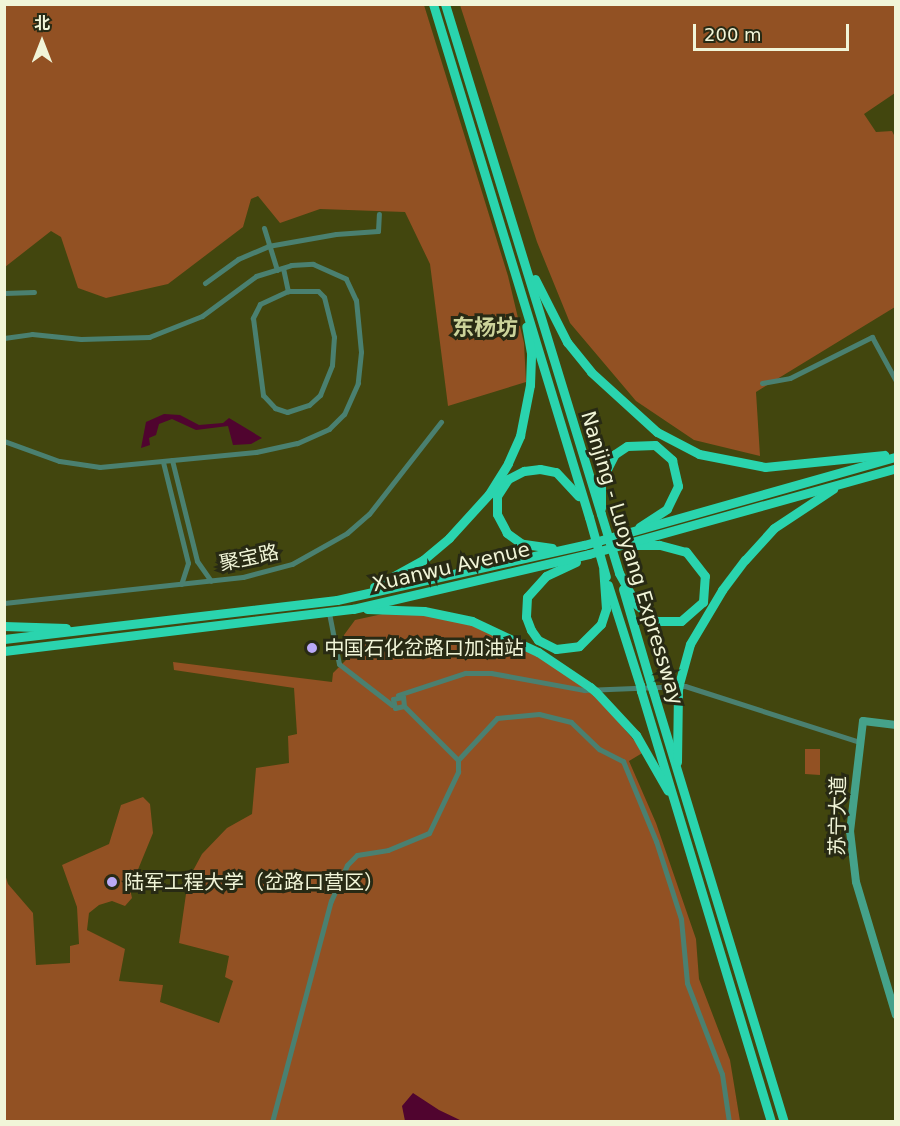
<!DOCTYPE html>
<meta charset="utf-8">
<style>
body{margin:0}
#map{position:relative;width:900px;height:1126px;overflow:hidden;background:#42460e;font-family:"DejaVu Sans","Noto Sans SC",sans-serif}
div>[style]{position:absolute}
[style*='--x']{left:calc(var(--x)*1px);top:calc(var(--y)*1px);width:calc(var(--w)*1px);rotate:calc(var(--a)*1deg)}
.green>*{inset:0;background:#925123}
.water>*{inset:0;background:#50042f}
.street>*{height:5px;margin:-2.5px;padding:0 2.5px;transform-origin:2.5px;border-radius:2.5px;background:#4a8070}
.secondary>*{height:8px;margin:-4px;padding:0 4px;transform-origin:4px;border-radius:4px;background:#45a28a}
.highway>*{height:9px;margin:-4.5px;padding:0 4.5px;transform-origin:4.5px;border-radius:4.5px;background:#2ad4ae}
.highway-bridge>*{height:9px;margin:-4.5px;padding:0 4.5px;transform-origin:4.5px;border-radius:4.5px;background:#2ad4ae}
.dots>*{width:16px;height:16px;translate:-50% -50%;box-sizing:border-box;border:3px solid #282a14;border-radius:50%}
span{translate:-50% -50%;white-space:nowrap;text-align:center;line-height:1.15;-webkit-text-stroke:6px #282a14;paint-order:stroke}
.street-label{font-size:20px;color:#f1f5d8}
.poi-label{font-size:20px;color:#f1f5d8}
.left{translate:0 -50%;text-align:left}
.quarter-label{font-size:22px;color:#ccd39a;font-weight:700}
.frame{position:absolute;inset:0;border:6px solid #f1f5d8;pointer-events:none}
.north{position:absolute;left:12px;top:12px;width:60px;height:60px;-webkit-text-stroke:4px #282a14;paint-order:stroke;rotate:0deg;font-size:16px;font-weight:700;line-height:24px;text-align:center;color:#f1f5d8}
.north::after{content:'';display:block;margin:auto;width:21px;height:27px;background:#f1f5d8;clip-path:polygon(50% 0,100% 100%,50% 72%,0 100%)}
.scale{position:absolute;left:693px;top:24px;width:156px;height:27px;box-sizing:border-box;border:3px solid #f1f5d8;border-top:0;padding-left:8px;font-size:18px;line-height:21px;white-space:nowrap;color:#f1f5d8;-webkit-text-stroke:4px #282a14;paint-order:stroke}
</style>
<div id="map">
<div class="green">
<div style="clip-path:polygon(4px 5px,424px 5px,508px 276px,524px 343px,526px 382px,448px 406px,430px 264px,405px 212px,320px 209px,280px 223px,258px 196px,251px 199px,243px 227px,168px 284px,106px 298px,78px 288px,61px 237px,51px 231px,5px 267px)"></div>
<div style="clip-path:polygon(460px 5px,895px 5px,895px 93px,864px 114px,876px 132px,892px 131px,895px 137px,895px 307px,756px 392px,760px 456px,694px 440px,636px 401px,570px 323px,537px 242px)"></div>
<div style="clip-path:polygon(387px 613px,432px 615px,477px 627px,547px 661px,598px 698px,644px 752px,629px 761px,656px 823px,696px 939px,699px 979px,730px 1060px,740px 1121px,5px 1121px,4px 871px,8px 884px,33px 913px,36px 965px,70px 963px,70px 946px,79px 944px,77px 907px,62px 865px,109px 844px,121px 805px,143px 797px,150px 804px,153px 833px,130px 889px,132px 898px,125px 906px,112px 901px,99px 905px,89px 913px,87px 930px,125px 949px,119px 981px,163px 985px,160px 1002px,219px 1023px,233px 981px,225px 977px,229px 956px,179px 943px,188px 880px,202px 854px,227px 828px,252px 814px,256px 768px,289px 763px,288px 736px,297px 734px,294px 688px,174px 670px,173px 662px,332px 682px,333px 673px,346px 660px,344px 635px,355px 620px)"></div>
<div style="clip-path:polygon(805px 749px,820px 749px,820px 775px,805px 774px)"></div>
</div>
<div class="water">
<div style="clip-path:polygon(164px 414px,180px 415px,199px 425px,223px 423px,229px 418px,262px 438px,251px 444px,233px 445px,228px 426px,196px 430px,172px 419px,159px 424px,156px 435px,149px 438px,150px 445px,141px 448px,146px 422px)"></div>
<div style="clip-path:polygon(413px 1093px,439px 1110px,462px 1121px,405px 1121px,402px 1106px)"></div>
</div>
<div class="street">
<div style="--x:264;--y:228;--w:44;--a:72.8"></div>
<div style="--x:283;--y:268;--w:24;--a:78"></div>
<div style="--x:288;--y:291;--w:31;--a:155"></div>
<div style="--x:260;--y:304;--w:16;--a:117"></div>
<div style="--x:253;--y:318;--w:78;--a:82.6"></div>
<div style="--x:263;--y:395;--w:18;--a:47"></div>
<div style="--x:275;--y:408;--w:13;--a:18"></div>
<div style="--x:287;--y:412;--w:23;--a:-18"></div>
<div style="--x:309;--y:405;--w:15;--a:-42"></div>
<div style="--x:320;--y:395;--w:32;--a:-68"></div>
<div style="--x:332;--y:365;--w:28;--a:-86"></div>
<div style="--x:334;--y:337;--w:41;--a:-104"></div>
<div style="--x:324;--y:297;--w:8;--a:-135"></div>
<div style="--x:318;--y:291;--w:30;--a:180"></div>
<div style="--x:205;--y:283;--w:41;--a:-36"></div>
<div style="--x:238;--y:259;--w:33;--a:-23"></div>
<div style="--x:268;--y:246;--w:69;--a:-10"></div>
<div style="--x:336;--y:234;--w:42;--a:-4.1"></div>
<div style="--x:378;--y:231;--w:17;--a:-87"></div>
<div style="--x:4;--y:293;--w:30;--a:-2"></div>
<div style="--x:4;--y:338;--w:28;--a:-8"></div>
<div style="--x:32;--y:334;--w:49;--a:5.8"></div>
<div style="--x:81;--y:339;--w:68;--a:-1.7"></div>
<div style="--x:149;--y:337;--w:57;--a:-21.6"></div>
<div style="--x:202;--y:316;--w:67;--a:-36.5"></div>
<div style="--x:256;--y:276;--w:37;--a:-17"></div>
<div style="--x:291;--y:265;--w:22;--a:-3"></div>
<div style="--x:313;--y:264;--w:36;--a:24"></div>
<div style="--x:346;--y:279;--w:23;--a:65"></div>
<div style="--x:356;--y:300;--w:52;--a:84.5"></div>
<div style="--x:361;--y:352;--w:31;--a:96"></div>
<div style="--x:358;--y:383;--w:34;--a:114"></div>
<div style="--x:344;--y:414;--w:21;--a:135"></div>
<div style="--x:329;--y:429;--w:35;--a:156"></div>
<div style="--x:297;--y:443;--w:42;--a:167.6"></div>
<div style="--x:256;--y:452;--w:157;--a:174.5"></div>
<div style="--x:100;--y:467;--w:41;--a:-171.7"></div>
<div style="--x:59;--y:461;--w:59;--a:-160"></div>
<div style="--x:762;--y:383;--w:28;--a:-10"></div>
<div style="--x:790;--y:378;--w:92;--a:-26.6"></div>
<div style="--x:872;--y:337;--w:50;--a:61.4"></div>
<div style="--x:172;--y:460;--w:104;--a:76.1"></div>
<div style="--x:197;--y:561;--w:24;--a:55"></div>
<div style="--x:163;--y:462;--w:104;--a:76.1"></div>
<div style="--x:188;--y:563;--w:22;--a:108"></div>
<div style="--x:4;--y:603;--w:240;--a:-6.2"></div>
<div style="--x:243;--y:577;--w:51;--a:-14.9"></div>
<div style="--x:292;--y:564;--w:63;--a:-29.4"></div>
<div style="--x:347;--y:533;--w:29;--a:-41"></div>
<div style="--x:369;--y:514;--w:117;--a:-52"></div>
<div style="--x:329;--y:613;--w:52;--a:78.9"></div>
<div style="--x:339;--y:664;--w:67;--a:37.7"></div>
<div style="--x:398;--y:695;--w:71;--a:-18.2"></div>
<div style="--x:465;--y:673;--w:26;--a:0"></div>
<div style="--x:491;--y:673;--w:95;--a:10.4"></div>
<div style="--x:584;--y:690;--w:101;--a:-2.3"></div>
<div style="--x:685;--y:686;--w:183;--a:17.8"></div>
<div style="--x:458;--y:760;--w:57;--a:-47.1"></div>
<div style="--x:497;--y:718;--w:42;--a:-5.4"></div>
<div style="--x:539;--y:714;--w:33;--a:14"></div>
<div style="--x:571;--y:722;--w:39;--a:44"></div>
<div style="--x:599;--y:749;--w:27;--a:27"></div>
<div style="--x:623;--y:761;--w:87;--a:67.6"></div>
<div style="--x:656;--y:841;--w:82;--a:72.2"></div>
<div style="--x:681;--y:919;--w:64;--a:84.6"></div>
<div style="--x:687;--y:983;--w:97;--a:69"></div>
<div style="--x:722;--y:1074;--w:49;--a:81.7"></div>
<div style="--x:272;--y:1122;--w:229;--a:-75.1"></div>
<div style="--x:331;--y:901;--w:39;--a:-66"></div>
<div style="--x:347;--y:865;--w:14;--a:-45"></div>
<div style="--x:357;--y:855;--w:31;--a:-9"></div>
<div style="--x:388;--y:850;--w:44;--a:-22.5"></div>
<div style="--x:429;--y:833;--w:68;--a:-64.6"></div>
<div style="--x:458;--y:772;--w:12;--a:-90"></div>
<div style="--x:458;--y:760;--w:76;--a:-135"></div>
<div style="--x:404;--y:706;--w:9;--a:-96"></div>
<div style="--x:403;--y:697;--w:10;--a:169"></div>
<div style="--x:393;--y:699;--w:9;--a:77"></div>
<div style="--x:395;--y:708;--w:9;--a:-13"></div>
</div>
<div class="secondary">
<div style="--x:896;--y:725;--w:33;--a:-173"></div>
<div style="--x:863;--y:721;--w:111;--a:96.7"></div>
<div style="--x:850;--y:831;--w:51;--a:83.3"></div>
<div style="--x:856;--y:882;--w:139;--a:73.3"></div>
</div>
<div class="highway">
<div style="--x:433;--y:4;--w:536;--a:73.09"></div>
<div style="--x:445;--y:4;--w:533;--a:72.99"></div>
<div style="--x:535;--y:279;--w:71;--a:63.1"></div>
<div style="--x:567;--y:342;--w:38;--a:51"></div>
<div style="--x:591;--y:372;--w:89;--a:42.3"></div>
<div style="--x:657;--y:432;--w:47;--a:27.6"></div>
<div style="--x:699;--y:454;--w:67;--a:11.1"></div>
<div style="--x:765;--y:467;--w:120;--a:-5.8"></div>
<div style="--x:601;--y:508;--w:27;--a:-90"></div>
<div style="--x:601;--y:481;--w:30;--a:-63"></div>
<div style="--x:615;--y:454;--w:14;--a:-34"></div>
<div style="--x:627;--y:446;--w:28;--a:-2"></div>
<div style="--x:655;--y:445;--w:23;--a:41"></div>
<div style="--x:672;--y:460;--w:27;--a:77"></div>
<div style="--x:678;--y:486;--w:25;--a:116"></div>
<div style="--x:667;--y:509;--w:33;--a:147"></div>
<div style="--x:552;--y:548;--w:30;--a:-172"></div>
<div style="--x:522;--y:544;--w:19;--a:-144"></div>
<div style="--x:507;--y:533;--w:21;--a:-118"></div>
<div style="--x:497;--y:514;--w:18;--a:-90"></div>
<div style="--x:497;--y:496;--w:20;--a:-57"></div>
<div style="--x:508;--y:479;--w:18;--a:-27"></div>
<div style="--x:524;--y:471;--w:16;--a:-7"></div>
<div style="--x:540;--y:469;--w:16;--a:11"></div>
<div style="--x:556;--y:472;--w:33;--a:47"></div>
<div style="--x:576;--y:562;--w:33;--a:155"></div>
<div style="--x:546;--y:576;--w:28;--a:132"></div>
<div style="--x:527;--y:597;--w:20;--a:93"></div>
<div style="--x:526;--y:617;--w:14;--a:69"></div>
<div style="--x:531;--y:630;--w:12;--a:55"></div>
<div style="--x:538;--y:640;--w:20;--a:27"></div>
<div style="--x:556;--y:649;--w:23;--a:-7"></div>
<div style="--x:579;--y:646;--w:31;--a:-45"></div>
<div style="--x:601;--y:624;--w:16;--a:-72"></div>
<div style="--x:606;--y:609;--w:39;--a:-94"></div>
<div style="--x:619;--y:573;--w:35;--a:61"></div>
<div style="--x:636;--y:604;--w:26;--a:40"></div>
<div style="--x:656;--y:621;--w:25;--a:0"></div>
<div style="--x:681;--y:621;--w:29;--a:-41"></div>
<div style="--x:703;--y:602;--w:26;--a:-86"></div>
<div style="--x:705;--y:576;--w:31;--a:-128"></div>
<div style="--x:686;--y:552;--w:28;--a:-165"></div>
<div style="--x:659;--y:545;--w:25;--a:180"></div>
<div style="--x:608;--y:585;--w:105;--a:72.3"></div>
<div style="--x:374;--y:587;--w:56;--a:-28.9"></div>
<div style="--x:423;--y:560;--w:34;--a:-40"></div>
<div style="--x:449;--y:538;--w:59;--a:-47.7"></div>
<div style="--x:489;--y:494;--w:36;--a:-58"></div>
<div style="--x:508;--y:463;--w:30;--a:-66"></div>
<div style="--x:520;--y:436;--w:52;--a:-78.9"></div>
<div style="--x:530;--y:385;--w:32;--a:-88"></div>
<div style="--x:531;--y:353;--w:27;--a:-100"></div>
<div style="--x:623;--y:589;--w:100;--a:73.7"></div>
<div style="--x:367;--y:609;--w:57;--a:2"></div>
<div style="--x:424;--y:611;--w:49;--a:11.8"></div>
<div style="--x:472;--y:621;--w:73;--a:25.2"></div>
<div style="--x:538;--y:652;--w:63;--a:33.9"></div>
<div style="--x:4;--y:626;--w:62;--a:1.8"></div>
<div style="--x:4;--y:639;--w:335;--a:-6.7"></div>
<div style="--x:337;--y:600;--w:253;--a:-12.6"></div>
<div style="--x:584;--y:545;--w:324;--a:-15.8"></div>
<div style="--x:4;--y:651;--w:352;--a:-6.9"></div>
<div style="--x:353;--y:609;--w:242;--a:-13.1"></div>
<div style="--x:589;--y:554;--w:319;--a:-15.6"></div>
<div style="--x:679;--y:684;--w:41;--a:-74.6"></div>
<div style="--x:690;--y:644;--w:63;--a:-59.3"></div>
<div style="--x:722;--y:590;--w:38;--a:-53"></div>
<div style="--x:745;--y:560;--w:43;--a:-47.8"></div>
<div style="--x:774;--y:528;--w:71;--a:-33.5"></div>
<div style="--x:641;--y:691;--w:450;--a:73.2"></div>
<div style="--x:653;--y:691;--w:450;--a:73.1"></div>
<div style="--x:596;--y:692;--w:59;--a:47.1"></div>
<div style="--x:636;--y:735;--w:64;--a:60.3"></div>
<div style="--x:677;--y:762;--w:72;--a:-89.2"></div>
</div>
<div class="highway-bridge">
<div style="--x:601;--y:514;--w:62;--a:73"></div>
<div style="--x:589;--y:517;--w:62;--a:74.2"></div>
<div style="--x:640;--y:685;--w:6;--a:81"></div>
<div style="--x:651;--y:685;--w:6;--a:72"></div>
<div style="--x:590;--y:687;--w:8;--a:40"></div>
<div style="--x:678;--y:690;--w:6;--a:-81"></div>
</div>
<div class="dots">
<div style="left:312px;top:648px;background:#baaaf7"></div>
<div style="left:112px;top:882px;background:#baaaf7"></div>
</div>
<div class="street-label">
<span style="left:249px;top:558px;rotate:-12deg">聚宝路</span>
<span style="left:632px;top:558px;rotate:73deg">Nanjing - Luoyang Expressway</span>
<span style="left:451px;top:567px;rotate:-13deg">Xuanwu Avenue</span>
<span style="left:838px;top:816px;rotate:-89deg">苏宁大道</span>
</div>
<div class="poi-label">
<span class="left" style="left:324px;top:648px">中国石化岔路口加油站</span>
<span class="left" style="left:124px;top:882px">陆军工程大学（岔路口营区）</span>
</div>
<div class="quarter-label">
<span style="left:485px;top:328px">东杨坊</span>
</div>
<div class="frame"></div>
<div class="north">北</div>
<div class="scale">200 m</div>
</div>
